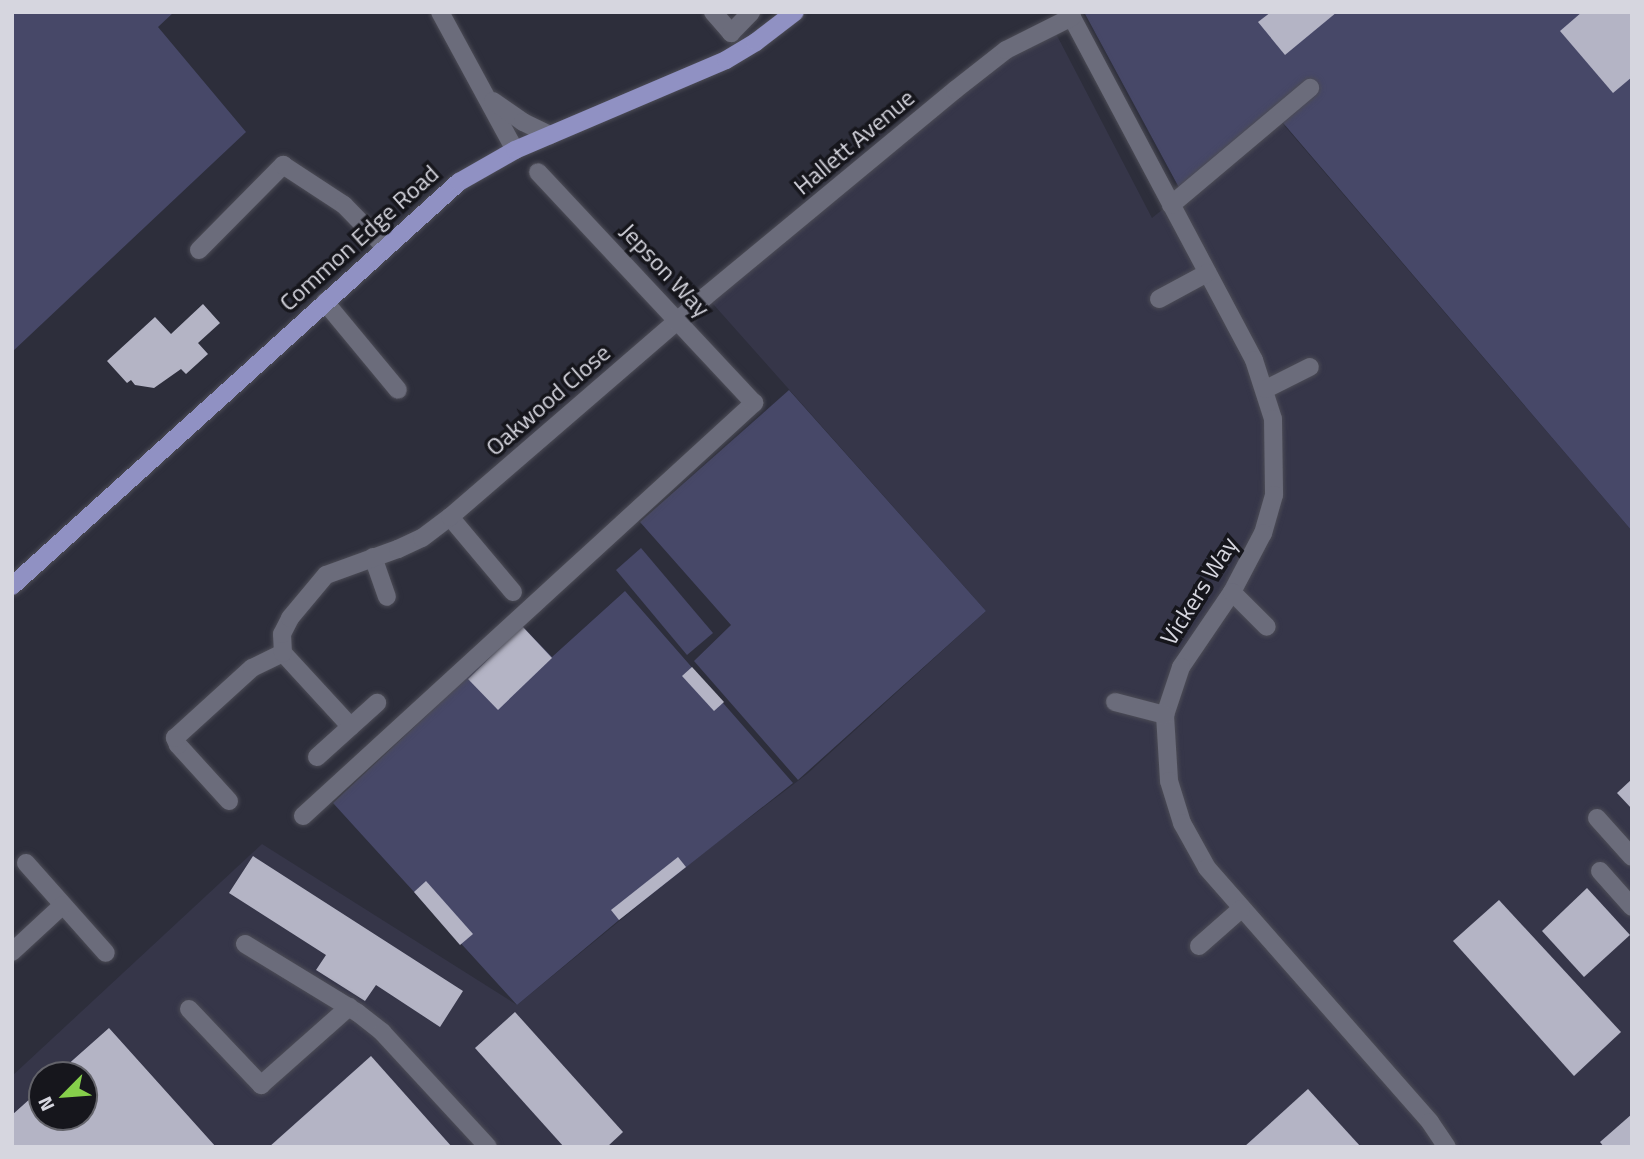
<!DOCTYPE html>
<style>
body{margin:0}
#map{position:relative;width:1644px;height:1159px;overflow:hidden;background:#2d2e3b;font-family:"Titillium Web",sans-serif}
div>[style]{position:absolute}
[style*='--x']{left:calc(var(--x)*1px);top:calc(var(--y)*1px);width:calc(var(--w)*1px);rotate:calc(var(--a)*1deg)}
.built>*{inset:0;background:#363649}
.green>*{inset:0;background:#474868}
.building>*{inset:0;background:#b4b4c5}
.roads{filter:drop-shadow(0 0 2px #4c4c56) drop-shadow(0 0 2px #4c4c56)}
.minor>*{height:18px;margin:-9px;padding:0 9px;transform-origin:9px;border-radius:9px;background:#6b6c7b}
.major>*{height:18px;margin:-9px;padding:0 9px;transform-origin:9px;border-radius:9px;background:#9091c3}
span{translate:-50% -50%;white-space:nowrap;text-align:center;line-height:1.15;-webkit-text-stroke:7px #16161c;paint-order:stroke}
.street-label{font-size:24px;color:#d6d6df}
.frame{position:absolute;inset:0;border:14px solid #d6d6df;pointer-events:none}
.north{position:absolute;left:28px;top:1061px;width:70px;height:70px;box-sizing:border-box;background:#16161c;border:2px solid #63636a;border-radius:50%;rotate:245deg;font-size:19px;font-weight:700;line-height:28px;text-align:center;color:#d6d6df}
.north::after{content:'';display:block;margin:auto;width:24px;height:32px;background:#86cf4b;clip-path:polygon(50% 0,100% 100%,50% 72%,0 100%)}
</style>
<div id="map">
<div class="built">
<div style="clip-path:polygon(evenodd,1052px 26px,1152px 218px,1277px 117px,1632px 531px,1632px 1147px,12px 1147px,12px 1076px,262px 844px,517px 1005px,695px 859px,807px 774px,986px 611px,706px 296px,955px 90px,1052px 26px,42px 1075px,84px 1075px,84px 1117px,42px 1117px,42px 1075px)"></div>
</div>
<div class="green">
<div style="clip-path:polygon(12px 12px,174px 12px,158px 27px,246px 132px,12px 352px)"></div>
<div style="clip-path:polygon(1084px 12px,1632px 12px,1632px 531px,1278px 117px,1183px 195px)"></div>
<div style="clip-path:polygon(789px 390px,986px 611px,798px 780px,694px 661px,731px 625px,640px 522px)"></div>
<div style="clip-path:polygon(641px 548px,713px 633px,687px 655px,616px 570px)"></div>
<div style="clip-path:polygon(625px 591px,793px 783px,619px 920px,517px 1005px,333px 803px,522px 626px,552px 657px)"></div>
</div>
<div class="building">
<div style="clip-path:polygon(1271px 12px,1337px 12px,1285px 55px,1258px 22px)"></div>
<div style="clip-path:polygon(1582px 12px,1632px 12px,1632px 77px,1613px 93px,1560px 31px)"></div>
<div style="clip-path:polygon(203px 304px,220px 323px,198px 343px,208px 354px,186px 374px,181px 369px,154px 388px,135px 385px,131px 380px,127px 383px,107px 361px,155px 317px,171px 334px)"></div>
<div style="clip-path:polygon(522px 626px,552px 658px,498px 710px,468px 679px)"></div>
<div style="clip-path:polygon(692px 667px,724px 702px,714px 711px,682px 676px)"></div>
<div style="clip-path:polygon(1632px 779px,1632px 809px,1617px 793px)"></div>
<div style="clip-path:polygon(253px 856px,463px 991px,440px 1027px,376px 985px,365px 1001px,316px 970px,326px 955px,229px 893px)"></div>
<div style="clip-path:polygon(678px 857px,686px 867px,619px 920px,611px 910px)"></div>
<div style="clip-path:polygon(426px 881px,473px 934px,460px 945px,414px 892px)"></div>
<div style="clip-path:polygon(1587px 888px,1630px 935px,1584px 977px,1542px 931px)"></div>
<div style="clip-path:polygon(1499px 900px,1621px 1032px,1574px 1076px,1453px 941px)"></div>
<div style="clip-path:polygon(515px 1012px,623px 1132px,607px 1147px,564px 1147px,475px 1048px)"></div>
<div style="clip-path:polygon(109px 1028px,216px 1147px,12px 1147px,12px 1115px,42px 1088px,42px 1117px,84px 1117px,84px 1075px,56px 1075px)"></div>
<div style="clip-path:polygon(371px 1056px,452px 1147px,269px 1147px)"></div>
<div style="clip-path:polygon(1308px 1089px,1361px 1147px,1244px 1147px)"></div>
<div style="clip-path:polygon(1632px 1114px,1632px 1147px,1604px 1147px,1600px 1142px)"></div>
</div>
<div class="roads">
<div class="minor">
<div style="--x:440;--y:12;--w:157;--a:61.5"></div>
<div style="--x:713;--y:12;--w:28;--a:49"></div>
<div style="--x:731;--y:33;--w:29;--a:-46"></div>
<div style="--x:1069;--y:12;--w:394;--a:62"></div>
<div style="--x:1254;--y:360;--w:62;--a:72.1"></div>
<div style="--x:1273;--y:419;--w:76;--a:89.2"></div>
<div style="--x:1274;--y:495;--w:40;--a:106"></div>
<div style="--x:1263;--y:533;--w:67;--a:117.7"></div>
<div style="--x:1232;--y:592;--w:91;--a:124.2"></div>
<div style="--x:1181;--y:667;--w:51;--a:108.4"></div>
<div style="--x:1165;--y:715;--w:66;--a:86.5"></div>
<div style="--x:1169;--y:781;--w:44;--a:72.8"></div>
<div style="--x:1182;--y:823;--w:51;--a:60.9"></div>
<div style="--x:1207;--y:868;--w:338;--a:48.7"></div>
<div style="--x:1430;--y:1122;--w:30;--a:56"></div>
<div style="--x:493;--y:101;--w:37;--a:35"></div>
<div style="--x:523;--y:122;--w:30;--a:26"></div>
<div style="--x:1171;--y:205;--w:182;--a:-40.1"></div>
<div style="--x:199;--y:250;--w:120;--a:-45.3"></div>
<div style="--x:283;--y:165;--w:73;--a:33.3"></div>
<div style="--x:344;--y:205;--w:59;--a:45.7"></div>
<div style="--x:1159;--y:299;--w:55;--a:-28.4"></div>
<div style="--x:325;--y:302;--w:114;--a:50.3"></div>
<div style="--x:1266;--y:389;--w:49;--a:-26.6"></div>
<div style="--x:450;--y:517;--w:98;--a:50"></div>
<div style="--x:373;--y:557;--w:42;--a:70.7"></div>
<div style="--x:1232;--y:592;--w:49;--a:45"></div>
<div style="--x:283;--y:653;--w:100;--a:47.4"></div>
<div style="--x:1115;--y:702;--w:52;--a:14.6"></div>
<div style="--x:317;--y:757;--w:81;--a:-42"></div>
<div style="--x:229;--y:801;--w:76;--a:-132.3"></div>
<div style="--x:178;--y:745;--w:8;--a:-113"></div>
<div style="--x:175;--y:738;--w:104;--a:-42.3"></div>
<div style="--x:252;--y:668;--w:34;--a:-26"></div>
<div style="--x:283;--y:653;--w:19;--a:-93"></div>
<div style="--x:282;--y:634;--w:18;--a:-63"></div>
<div style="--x:290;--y:618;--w:56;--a:-50.1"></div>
<div style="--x:326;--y:575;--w:77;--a:-19.9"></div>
<div style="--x:398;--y:549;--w:26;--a:-25"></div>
<div style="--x:422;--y:538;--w:35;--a:-37"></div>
<div style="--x:450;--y:517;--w:338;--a:-40.8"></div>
<div style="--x:706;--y:296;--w:323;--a:-39.6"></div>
<div style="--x:955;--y:90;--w:65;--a:-38.1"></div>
<div style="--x:1006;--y:50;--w:74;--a:-26.6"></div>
<div style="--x:303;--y:816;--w:612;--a:-42.48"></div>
<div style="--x:754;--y:403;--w:316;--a:-133.1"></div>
<div style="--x:1597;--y:818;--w:52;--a:48.1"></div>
<div style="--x:26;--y:863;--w:120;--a:48.4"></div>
<div style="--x:1600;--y:871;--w:48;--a:48.4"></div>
<div style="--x:245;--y:944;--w:132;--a:31.4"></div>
<div style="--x:358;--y:1013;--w:31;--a:38"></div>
<div style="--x:382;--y:1032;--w:156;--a:47.3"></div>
<div style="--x:1199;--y:946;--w:56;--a:-41.4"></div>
<div style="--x:12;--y:952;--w:69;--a:-42.7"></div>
<div style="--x:189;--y:1009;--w:105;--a:46.5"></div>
<div style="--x:261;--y:1085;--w:118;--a:-41.6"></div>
</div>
<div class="major">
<div style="--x:12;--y:586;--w:603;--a:-42.11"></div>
<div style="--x:459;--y:182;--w:64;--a:-29.7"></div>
<div style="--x:515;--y:150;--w:229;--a:-23.1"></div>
<div style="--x:726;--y:60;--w:35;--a:-31"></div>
<div style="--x:756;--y:42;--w:49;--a:-37.6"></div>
</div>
</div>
<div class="street-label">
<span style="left:854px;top:142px;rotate:-40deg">Hallett Avenue</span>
<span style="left:359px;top:238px;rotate:-42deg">Common Edge Road</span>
<span style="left:665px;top:270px;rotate:47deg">Jepson Way</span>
<span style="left:548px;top:400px;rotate:-41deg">Oakwood Close</span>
<span style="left:1199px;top:591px;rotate:-58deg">Vickers Way</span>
</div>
<div class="frame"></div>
<div class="north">N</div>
</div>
